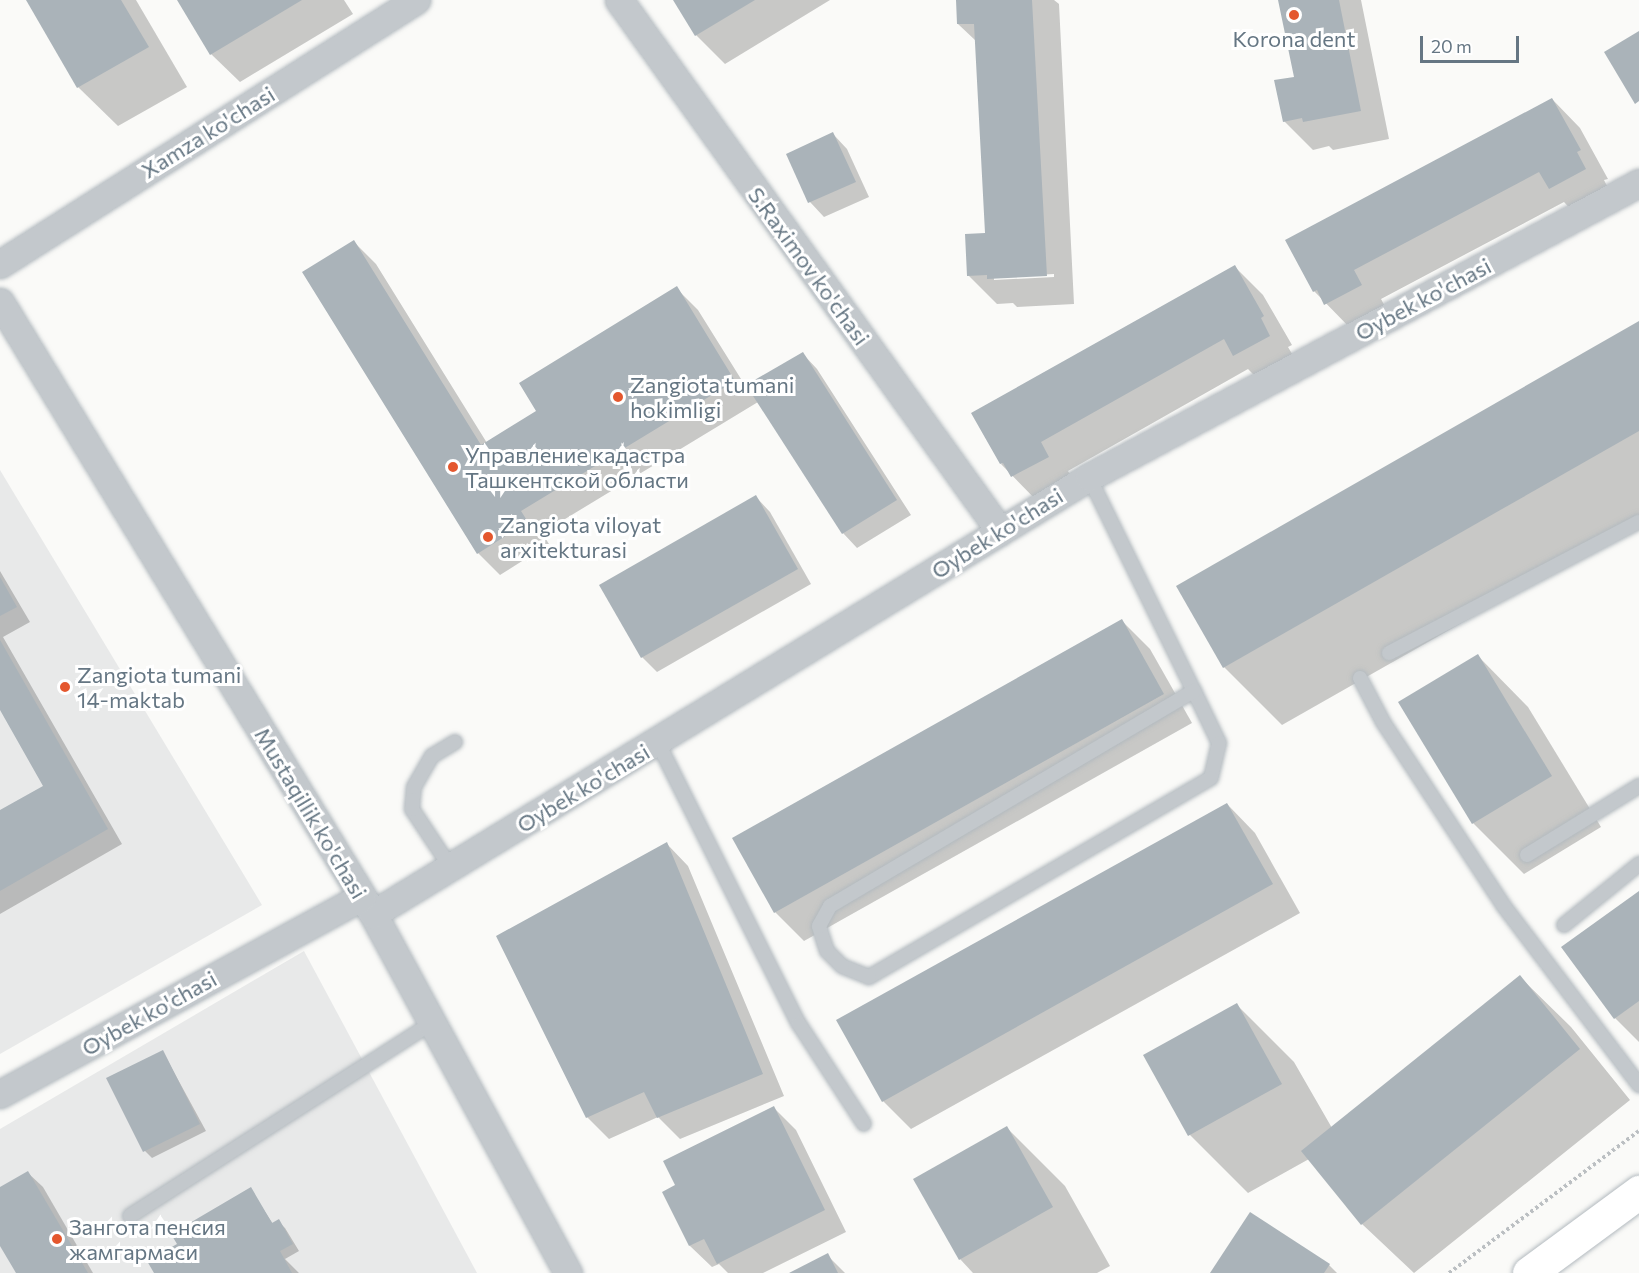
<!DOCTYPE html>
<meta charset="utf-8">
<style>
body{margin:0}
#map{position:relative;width:1639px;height:1273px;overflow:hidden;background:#fafaf8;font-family:Commissioner,sans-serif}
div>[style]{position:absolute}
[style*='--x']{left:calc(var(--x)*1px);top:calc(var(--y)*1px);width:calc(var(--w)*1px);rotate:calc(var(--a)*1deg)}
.built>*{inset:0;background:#e8e9e9}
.shadow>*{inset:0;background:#0003}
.building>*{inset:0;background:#aab3b9}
.path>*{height:4px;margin-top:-2px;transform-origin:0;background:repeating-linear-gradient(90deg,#bbbfc2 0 3px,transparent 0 6px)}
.roads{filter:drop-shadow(0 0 2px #b3babf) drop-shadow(0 0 2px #b3babf)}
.lane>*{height:14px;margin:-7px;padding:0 7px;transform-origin:7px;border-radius:7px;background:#c3c8cc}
.street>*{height:27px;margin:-13.5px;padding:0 13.5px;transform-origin:13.5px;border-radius:13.5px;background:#c3c8cc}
.secondary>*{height:33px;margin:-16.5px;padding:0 16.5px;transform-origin:16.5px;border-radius:16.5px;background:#fff}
.dots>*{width:16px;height:16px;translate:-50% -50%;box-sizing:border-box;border:3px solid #fff;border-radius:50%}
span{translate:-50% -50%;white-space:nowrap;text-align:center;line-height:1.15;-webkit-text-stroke:6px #fff;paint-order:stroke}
.poi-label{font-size:22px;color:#657683}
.left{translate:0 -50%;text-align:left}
.street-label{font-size:22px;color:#657683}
.scale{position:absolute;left:1420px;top:36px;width:99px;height:27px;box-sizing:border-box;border:3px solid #657683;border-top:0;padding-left:8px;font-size:18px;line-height:21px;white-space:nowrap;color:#657683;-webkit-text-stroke:4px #fff;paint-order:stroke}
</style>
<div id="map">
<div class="built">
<div style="clip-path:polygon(0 470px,262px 905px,0 1054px)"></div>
<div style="clip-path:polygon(304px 951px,477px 1273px,0 1273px,0 1129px)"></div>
</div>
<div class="shadow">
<div style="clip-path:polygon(28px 0,136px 0,187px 87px,118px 126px,78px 87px)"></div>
<div style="clip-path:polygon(178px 0,344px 0,353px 14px,240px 82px,211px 54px)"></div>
<div style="clip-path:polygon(677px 0,830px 0,725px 64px,696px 35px)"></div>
<div style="clip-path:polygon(evenodd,957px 0,1054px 0,1059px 4px,1074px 304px,1017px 307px,1013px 303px,997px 304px,968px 275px,986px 234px,976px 41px,958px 24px,957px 0,1054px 274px,1054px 277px,994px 280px,994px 277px,1054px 274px)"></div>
<div style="clip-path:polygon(1280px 0,1361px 0,1389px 139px,1333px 150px,1329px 146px,1313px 150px,1284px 121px,1296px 78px)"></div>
<div style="clip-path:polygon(1552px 99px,1580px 128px,1608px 179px,1604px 180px,1613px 198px,1578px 217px,1564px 202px,1381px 299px,1389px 314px,1354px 332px,1314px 291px)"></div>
<div style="clip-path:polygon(833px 134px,847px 149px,869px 197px,824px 217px,810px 202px,788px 154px)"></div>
<div style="clip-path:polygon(354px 242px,376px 264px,487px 443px,538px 412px,676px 288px,698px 310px,746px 387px,803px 354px,817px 369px,911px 515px,857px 548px,843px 533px,758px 402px,542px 533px,549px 544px,500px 575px,478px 553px)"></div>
<div style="clip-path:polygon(1235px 267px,1263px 295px,1292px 345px,1288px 347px,1298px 364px,1263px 384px,1248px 369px,1068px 471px,1076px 485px,1041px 505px,1001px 464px)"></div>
<div style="clip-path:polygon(1639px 323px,1639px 522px,1282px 725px,1224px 667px,1178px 586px)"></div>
<div style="clip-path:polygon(756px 497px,770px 512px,811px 584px,657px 672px,642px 657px)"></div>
<div style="clip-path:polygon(0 571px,30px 622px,3px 637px,122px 844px,0 914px,0 812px,45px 786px,0 707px)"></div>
<div style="clip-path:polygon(1122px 621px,1150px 649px,1192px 723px,804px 941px,775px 912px)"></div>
<div style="clip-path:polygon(1478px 656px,1528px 707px,1601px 827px,1524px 874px,1473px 823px)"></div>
<div style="clip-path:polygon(1227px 804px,1255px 833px,1300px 913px,911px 1129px,883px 1101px)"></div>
<div style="clip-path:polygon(667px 844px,688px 866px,784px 1096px,680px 1139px,658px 1117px,609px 1139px,587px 1117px)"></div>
<div style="clip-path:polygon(1639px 892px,1639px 1042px,1615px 1018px,1564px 947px)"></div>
<div style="clip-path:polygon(1520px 977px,1571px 1027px,1630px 1100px,1414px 1273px,1362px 1224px,1309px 1159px,1248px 1193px,1190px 1135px,1236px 1004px,1294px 1062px,1332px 1128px)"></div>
<div style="clip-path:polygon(163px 1052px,206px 1131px,152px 1158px,145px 1151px)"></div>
<div style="clip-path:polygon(774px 1108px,796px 1130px,846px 1232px,763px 1273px,728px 1273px,719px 1264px,712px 1267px,690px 1246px,677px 1186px)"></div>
<div style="clip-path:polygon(1007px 1128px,1065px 1186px,1110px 1266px,1097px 1273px,973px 1273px,960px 1259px)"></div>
<div style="clip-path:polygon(28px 1173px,43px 1187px,93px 1273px,17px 1273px,0 1243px,0 1189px)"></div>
<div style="clip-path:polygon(250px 1189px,273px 1224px,278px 1221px,285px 1228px,299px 1251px,285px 1259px,299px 1273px,155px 1273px,179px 1244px)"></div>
<div style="clip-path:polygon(827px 1255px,845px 1273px,792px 1273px)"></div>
<div style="clip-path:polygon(1329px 1265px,1337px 1273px,1211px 1273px)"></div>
</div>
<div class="building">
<div style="clip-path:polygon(26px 0,121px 0,149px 47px,77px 88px)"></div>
<div style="clip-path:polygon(177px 0,302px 0,210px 55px)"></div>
<div style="clip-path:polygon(673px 0,755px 0,695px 36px)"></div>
<div style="clip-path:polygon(956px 0,1032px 0,1047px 276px,987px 279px,987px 275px,967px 276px,965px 234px,985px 233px,974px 24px,957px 24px)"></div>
<div style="clip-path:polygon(1278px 0,1339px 0,1361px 111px,1303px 122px,1302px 118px,1283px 122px,1274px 80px,1294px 77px)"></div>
<div style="clip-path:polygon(1639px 31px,1639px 101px,1635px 104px,1604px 52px)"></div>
<div style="clip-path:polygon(1552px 98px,1581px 150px,1577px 152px,1586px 169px,1549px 189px,1539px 172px,1354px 270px,1362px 285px,1324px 305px,1317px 290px,1313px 292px,1285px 240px)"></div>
<div style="clip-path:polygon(833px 132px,856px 182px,808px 203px,786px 154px)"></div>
<div style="clip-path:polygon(354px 240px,481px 445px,536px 411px,519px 383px,677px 286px,735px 381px,521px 511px,528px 522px,477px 554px,302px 272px)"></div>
<div style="clip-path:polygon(1235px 265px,1264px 316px,1261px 318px,1270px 336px,1233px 356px,1224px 339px,1041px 442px,1049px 457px,1011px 477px,1003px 463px,1000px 464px,971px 413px)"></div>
<div style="clip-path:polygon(1639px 321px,1639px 431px,1223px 668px,1176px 586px)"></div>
<div style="clip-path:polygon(803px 352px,897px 500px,842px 534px,746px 385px)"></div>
<div style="clip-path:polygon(756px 495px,798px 569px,641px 658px,599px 585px)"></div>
<div style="clip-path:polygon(0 577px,17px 607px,0 616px)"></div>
<div style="clip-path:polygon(1122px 619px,1164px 694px,774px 913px,732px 838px)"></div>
<div style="clip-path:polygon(0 640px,108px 829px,0 891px,0 810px,43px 786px,0 710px)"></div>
<div style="clip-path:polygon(1478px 654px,1552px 776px,1472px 824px,1398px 702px)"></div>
<div style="clip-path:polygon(1227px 803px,1273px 884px,882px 1102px,836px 1020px)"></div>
<div style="clip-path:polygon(667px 842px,763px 1074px,657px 1118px,644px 1092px,586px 1118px,496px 936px)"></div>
<div style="clip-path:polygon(1639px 891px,1639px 1001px,1614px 1019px,1561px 947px)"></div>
<div style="clip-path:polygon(1520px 975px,1580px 1049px,1361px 1225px,1301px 1151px)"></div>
<div style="clip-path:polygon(1237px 1003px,1282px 1084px,1188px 1136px,1143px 1055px)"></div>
<div style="clip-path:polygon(163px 1050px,200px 1124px,143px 1152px,106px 1078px)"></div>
<div style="clip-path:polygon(774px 1106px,825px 1210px,717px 1264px,704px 1239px,689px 1246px,662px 1192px,675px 1185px,663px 1161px)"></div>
<div style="clip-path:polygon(1007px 1126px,1053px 1207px,959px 1260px,913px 1179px)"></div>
<div style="clip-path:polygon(28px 1171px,88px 1273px,16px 1273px,0 1246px,0 1187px)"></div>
<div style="clip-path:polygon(251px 1187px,272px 1223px,279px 1219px,293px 1244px,280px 1251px,292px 1273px,154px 1273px,147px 1261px,177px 1244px,171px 1234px)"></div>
<div style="clip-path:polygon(1250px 1212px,1330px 1264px,1324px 1273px,1210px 1273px)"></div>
<div style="clip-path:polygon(828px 1253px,838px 1273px,789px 1273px)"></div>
</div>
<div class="path">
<div style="--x:1449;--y:1273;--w:237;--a:-36.8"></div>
</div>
<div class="roads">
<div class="lane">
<div style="--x:1089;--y:477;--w:238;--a:63.9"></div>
<div style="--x:1194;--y:691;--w:58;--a:64.3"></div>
<div style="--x:1219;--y:743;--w:36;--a:103"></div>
<div style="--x:1211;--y:778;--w:396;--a:149.8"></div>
<div style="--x:869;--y:977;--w:29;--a:-158"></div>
<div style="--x:842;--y:966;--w:21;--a:-135"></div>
<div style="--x:827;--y:951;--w:26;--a:-108"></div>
<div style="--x:819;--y:926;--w:23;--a:-61"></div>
<div style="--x:830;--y:906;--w:423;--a:-30.6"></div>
<div style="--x:1389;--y:653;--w:282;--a:-27.7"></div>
<div style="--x:1360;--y:678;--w:50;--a:62.4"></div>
<div style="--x:1383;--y:722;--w:219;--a:56.7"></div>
<div style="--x:1503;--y:905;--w:226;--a:52.9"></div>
<div style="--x:658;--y:743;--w:314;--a:63.4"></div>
<div style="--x:799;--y:1024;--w:119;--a:57"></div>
<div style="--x:1527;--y:855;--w:132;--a:-31.6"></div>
<div style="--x:451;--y:868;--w:71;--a:-123.5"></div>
<div style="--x:412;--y:809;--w:22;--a:-85"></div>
<div style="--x:414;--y:787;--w:36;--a:-60"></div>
<div style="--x:432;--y:756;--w:27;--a:-31"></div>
<div style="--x:1564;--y:925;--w:97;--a:-39.1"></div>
<div style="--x:130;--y:1216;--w:358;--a:-32.6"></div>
</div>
<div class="street">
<div style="--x:619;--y:0;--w:654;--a:54.34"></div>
<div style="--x:0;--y:264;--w:493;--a:-32.4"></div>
<div style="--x:0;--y:302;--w:717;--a:58.64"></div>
<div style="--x:373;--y:914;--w:409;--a:61.5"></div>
<div style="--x:373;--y:914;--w:839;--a:-31.4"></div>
<div style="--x:1089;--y:477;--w:624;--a:-28.13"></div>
<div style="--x:0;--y:1094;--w:412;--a:-28.6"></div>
</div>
<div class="secondary">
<div style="--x:1529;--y:1273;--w:137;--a:-36.4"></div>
</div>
</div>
<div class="dots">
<div style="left:1294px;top:15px;background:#e4572e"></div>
<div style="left:618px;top:397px;background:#e4572e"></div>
<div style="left:453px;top:467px;background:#e4572e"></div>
<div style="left:488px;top:537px;background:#e4572e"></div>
<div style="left:65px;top:687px;background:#e4572e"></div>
<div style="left:57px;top:1239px;background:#e4572e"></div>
</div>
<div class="poi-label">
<span style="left:1294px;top:39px">Korona dent</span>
<span class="left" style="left:630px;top:397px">Zangiota tumani<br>hokimligi</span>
<span class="left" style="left:465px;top:467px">Управление кадастра<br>Ташкентской области</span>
<span class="left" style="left:500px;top:537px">Zangiota viloyat<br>arxitekturasi</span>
<span class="left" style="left:77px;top:687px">Zangiota tumani<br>14-maktab</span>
<span class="left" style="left:69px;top:1239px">Зангота пенсия<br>жамгармаси</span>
</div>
<div class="street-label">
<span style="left:208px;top:132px;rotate:-32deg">Xamza ko'chasi</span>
<span style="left:809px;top:266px;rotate:54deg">S.Raximov ko'chasi</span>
<span style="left:1423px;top:299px;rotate:-28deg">Oybek ko'chasi</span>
<span style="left:997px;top:533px;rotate:-32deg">Oybek ko'chasi</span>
<span style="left:583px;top:788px;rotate:-31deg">Oybek ko'chasi</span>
<span style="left:311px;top:813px;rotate:59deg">Mustaqillik ko'chasi</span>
<span style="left:149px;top:1013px;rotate:-29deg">Oybek ko'chasi</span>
</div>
<div class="scale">20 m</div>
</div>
